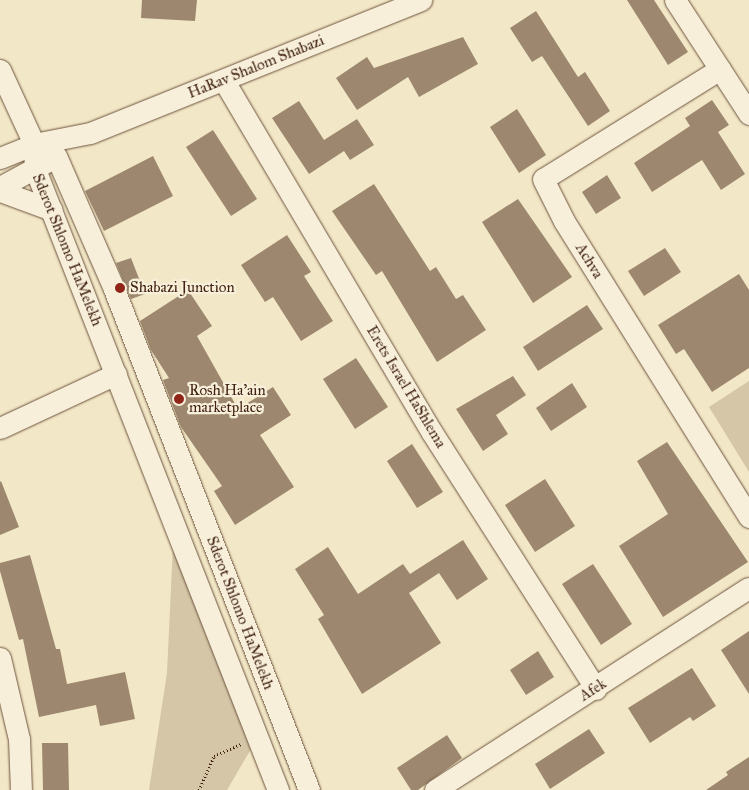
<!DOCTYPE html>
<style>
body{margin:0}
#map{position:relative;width:749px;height:790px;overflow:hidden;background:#f2e7c6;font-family:"IM FELL Great Primer",serif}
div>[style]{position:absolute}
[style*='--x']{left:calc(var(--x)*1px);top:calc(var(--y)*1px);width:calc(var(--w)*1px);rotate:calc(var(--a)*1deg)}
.green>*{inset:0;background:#d4c6a7}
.building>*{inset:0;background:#9d886f}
.path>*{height:3px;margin-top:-1.5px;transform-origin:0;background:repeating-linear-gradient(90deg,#412211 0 1px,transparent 0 3.5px)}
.roads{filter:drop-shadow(0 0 1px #6d533e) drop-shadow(0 0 1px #6d533e)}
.minor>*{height:21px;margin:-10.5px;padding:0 10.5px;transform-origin:10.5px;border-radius:10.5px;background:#f7efda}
.dots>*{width:14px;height:14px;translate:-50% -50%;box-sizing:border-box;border:2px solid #f7efda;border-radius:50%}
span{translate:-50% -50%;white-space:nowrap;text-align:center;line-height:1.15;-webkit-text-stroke:4.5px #f7efda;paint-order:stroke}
.street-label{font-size:15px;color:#412211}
.poi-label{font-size:15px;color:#412211}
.left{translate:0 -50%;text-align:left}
</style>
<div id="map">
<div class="green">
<div style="clip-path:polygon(749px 381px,749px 472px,709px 407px)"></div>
<div style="clip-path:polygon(174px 523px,258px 737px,227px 790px,149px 790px,167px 673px)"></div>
</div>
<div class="building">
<div style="clip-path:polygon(142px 0,197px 0,195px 21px,141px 18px)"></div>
<div style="clip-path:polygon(627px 0,654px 0,688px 52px,668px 65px)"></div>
<div style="clip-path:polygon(536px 11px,578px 77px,585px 72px,610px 111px,588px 126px,542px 56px,532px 62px,510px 28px)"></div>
<div style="clip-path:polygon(463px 37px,478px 64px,419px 97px,408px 77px,357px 110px,336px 78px,367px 57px,374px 68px)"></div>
<div style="clip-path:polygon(712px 100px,729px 125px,718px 132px,745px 174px,721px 190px,702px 160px,652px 192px,634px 163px,690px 126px,685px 118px)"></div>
<div style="clip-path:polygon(299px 101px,324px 140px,357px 119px,374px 145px,350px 160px,344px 151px,309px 174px,272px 118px)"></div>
<div style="clip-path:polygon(517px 109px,546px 155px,519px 173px,490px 127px)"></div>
<div style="clip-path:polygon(213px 130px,257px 199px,231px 216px,186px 147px)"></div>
<div style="clip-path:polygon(153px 156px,173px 196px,104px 231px,85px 191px)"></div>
<div style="clip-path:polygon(607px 175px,621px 198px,596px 214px,582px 192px)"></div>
<div style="clip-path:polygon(374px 184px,430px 271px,436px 267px,456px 299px,463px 295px,486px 330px,437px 362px,382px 271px,376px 275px,332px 211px)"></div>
<div style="clip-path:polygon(518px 199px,572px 277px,533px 303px,482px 222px)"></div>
<div style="clip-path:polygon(287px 235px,311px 272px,304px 276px,333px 321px,301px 341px,273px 297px,265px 302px,241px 265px)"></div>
<div style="clip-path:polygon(665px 248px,681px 272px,644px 296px,628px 271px)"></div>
<div style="clip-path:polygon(131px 258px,145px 294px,131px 299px,116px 263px)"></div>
<div style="clip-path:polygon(739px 274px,749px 290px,749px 368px,712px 392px,684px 349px,676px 354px,658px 325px)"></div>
<div style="clip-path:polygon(188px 290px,212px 326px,197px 336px,238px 409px,273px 387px,291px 415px,260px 435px,294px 487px,235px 525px,214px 491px,222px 486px,181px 427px,163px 380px,169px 378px,151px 350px,140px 321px)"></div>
<div style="clip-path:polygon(587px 305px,603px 329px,538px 371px,523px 347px)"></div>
<div style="clip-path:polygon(356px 358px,388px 407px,355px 429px,323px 379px)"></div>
<div style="clip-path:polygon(513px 376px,526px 395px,496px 415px,508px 434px,483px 451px,456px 409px)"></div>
<div style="clip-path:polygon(572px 383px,587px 407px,551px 431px,536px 408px)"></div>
<div style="clip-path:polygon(667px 442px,748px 562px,663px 617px,619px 546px,668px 514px,637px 461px)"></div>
<div style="clip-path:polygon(412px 444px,443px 492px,417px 508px,387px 461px)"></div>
<div style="clip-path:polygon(545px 479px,575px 526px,535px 552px,505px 505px)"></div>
<div style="clip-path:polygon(1px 481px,19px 527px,0 535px,0 482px)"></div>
<div style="clip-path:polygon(463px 540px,488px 579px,457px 600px,439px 573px,409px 593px,441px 643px,362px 694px,318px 619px,324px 615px,295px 569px,328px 547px,358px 594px,403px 564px,410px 574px)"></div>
<div style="clip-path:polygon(30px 555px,56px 649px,60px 649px,67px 684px,125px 672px,135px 719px,100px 726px,96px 705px,39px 717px,23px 639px,19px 640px,0 571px,0 563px)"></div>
<div style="clip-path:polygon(593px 564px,632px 624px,601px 645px,562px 584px)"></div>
<div style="clip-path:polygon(749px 631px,749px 694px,721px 650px)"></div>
<div style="clip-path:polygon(538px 651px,554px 677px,526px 695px,510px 670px)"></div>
<div style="clip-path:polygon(692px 668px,716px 706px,693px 721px,690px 717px,650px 743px,628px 708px)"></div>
<div style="clip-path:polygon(589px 729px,605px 753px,550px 789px,535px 764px)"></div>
<div style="clip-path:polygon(447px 735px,462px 758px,418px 790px,411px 790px,397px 768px)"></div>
<div style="clip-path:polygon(42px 743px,68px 743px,69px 790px,43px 790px)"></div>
<div style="clip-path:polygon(749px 757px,749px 790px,706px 790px,728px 775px,726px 772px)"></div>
</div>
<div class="path">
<div style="--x:199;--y:790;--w:37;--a:-66"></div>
<div style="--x:214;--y:756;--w:30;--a:-24"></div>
</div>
<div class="roads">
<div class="minor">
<div style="--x:675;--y:0;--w:136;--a:57"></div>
<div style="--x:720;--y:69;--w:208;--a:148.1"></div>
<div style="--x:543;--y:179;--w:47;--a:63.4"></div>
<div style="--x:564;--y:221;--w:349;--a:58"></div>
<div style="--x:0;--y:70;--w:81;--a:65.3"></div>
<div style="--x:34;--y:144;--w:25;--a:88"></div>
<div style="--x:35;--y:169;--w:667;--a:68.63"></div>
<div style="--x:224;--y:81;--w:407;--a:59.4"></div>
<div style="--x:431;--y:431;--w:306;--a:57.4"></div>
<div style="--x:34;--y:144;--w:25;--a:29"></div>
<div style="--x:56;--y:156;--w:145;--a:66.4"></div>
<div style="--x:114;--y:289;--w:538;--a:68.73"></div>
<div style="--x:0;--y:158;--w:37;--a:-22"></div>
<div style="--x:34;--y:144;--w:57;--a:-11.1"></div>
<div style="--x:90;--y:133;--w:357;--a:-21.9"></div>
<div style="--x:0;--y:187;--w:52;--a:-28.5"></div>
<div style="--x:0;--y:191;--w:55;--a:20.1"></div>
<div style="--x:0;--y:428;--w:128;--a:-25"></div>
<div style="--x:0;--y:658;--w:83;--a:76.8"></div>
<div style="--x:19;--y:739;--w:51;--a:87.8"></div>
<div style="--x:435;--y:790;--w:373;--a:-32.8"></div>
</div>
</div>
<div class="dots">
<div style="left:120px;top:288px;background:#8f2418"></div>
<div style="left:179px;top:399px;background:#8f2418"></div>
</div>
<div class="street-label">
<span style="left:256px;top:67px;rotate:-22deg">HaRav Shalom Shabazi</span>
<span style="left:67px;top:250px;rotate:68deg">Sderot Shlomo HaMelekh</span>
<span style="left:589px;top:261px;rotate:58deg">Achva</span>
<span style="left:406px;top:387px;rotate:59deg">Erets Israel HaShlema</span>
<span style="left:240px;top:613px;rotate:69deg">Sderot Shlomo HaMelekh</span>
<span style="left:593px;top:690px;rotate:-33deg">Afek</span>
</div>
<div class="poi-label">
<span class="left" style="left:130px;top:288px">Shabazi Junction</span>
<span class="left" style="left:189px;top:399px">Rosh Ha'ain<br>marketplace</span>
</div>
</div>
